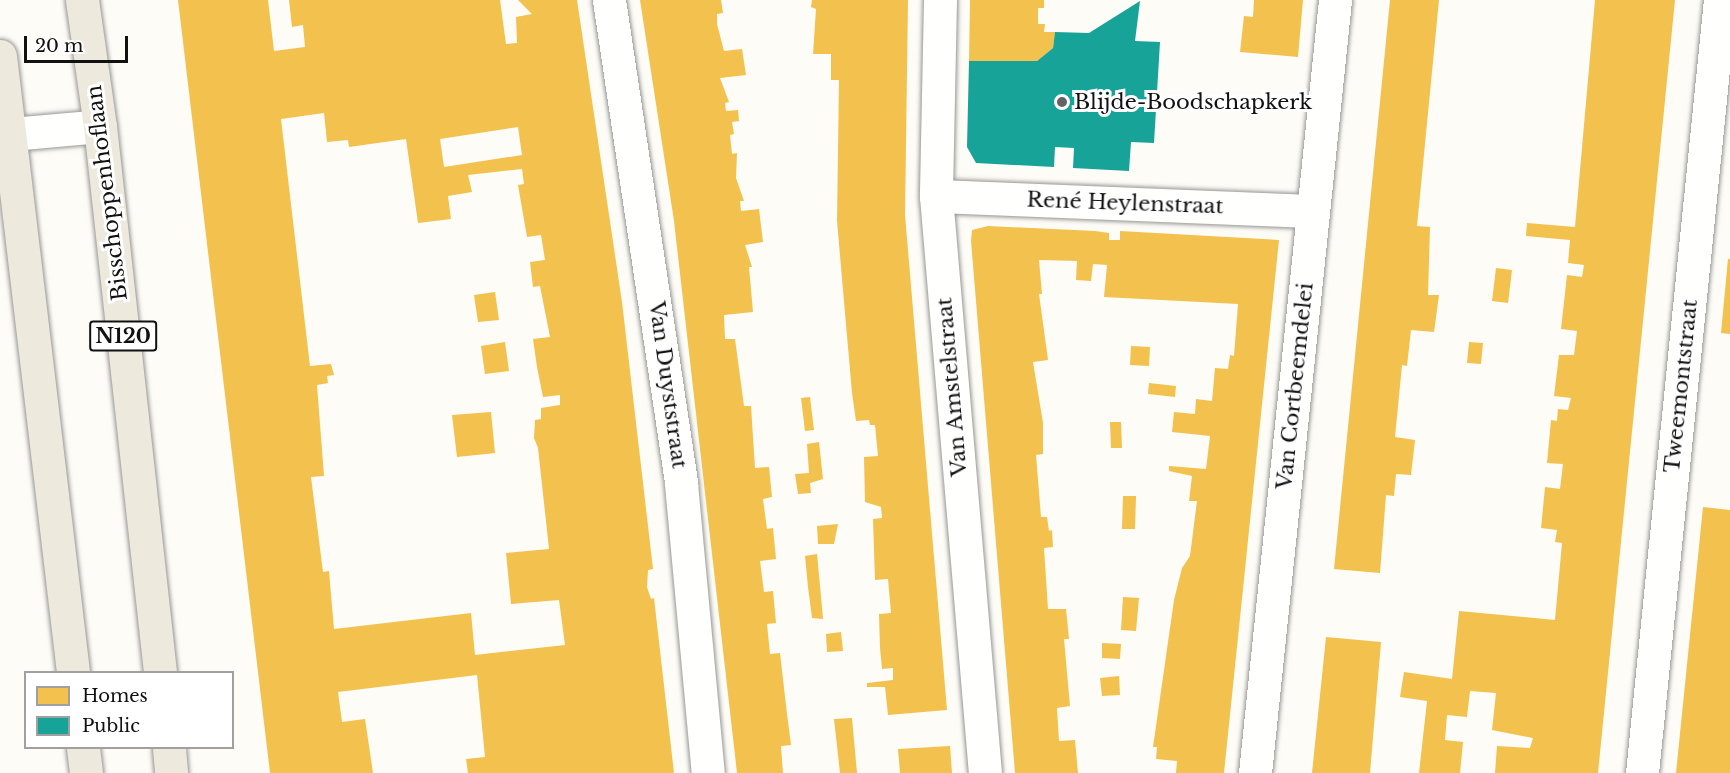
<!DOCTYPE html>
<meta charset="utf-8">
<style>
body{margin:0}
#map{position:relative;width:1730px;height:773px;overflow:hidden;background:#fdfcf7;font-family:"Libre Baskerville",serif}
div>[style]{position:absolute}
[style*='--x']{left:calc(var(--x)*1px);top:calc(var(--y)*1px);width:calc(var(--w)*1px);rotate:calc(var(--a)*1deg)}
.homes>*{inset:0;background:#f2c14e}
.public>*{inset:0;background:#17a398}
.roads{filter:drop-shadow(0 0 2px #979795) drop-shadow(0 0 2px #979795)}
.minor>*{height:33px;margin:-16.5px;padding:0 16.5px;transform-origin:16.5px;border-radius:16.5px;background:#fffffe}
.major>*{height:33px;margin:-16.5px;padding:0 16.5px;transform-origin:16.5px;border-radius:16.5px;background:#ede9dc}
.dots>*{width:16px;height:16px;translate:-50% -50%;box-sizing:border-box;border:3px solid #fff;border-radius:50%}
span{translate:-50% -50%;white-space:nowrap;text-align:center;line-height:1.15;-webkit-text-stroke:6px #fff;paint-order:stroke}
.shield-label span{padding:2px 4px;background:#fff;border:2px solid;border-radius:4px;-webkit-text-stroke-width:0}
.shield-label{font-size:20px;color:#111;font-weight:700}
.poi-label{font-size:21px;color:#111}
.left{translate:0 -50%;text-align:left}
.street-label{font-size:21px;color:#111}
.legend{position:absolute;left:24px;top:671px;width:210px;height:78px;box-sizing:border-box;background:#fff;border:2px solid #a0a0a0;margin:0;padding:8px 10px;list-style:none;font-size:18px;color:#111}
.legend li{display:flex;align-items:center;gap:12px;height:30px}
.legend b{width:30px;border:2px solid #a0a0a0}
.scale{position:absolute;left:24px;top:36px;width:104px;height:27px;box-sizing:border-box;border:3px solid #111;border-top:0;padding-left:8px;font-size:18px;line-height:21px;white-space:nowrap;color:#111;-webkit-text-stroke:4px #fff;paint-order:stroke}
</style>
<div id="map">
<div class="homes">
<div style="clip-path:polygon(evenodd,178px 0,268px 0,274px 51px,305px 47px,303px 25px,292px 27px,289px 0,500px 0,506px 44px,517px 43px,516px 17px,532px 14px,518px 0,577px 0,622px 302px,653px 569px,648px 570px,647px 587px,651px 599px,654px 598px,674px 773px,468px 773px,466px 759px,485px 757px,477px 675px,338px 692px,342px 722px,365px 719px,373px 773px,270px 773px,178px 0,324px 113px,327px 142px,348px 140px,349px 147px,406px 139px,418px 223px,451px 219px,448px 196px,472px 192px,468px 175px,522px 169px,524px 184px,518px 185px,527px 237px,541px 235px,545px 260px,530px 262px,533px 287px,540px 286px,550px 337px,533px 339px,537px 367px,543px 397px,560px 395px,560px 405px,541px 408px,541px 419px,535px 420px,534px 438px,538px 448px,549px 549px,506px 553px,511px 604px,559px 600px,565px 645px,475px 655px,471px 613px,334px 629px,329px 571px,323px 572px,311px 477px,324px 476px,317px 385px,328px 383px,327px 376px,334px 375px,331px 364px,310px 366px,281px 119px,324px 113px,178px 0,518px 127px,522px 155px,444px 167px,440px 139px,518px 127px)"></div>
<div style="clip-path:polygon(640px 0,721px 0,723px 13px,717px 14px,717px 24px,724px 51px,742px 49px,746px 75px,720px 78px,729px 102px,725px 103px,726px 111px,738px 110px,739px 121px,732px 122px,734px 134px,730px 135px,732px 154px,737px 153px,736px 178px,744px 201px,740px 201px,741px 211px,759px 209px,763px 242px,745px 245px,752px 267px,749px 267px,753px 312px,724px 315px,725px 339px,735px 339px,744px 406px,751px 406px,755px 468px,769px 467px,772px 497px,763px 499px,767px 529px,773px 528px,776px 559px,760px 561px,764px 592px,773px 591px,776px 623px,767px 624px,770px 654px,780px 653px,787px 714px,791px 745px,781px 746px,783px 773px,737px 773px,674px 221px)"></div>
<div style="clip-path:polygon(812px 0,908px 0,905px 215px,947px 710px,888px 715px,885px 687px,867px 687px,867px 683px,893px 680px,893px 668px,882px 669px,880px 648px,879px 614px,891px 613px,888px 579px,875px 580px,873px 519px,882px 518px,881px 507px,865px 502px,864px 457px,878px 456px,875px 425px,870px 425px,869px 420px,856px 421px,852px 393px,837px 221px,839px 80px,831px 80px,831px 54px,813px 54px,816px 9px,811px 7px)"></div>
<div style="clip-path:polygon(970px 0,1044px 0,1044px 8px,1038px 8px,1038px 24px,1045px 24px,1044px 32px,1055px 32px,1053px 48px,1037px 61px,969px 61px)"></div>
<div style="clip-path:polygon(1254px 0,1303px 0,1298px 57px,1240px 52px,1244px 16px,1253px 17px)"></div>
<div style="clip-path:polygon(1390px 0,1439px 0,1417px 226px,1430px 227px,1428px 295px,1439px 295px,1434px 332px,1411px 330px,1407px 366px,1402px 365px,1395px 437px,1415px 440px,1411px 475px,1396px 474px,1394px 496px,1386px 495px,1380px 573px,1334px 569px)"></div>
<div style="clip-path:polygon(1595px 0,1675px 0,1598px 773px,1495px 773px,1497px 746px,1530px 748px,1533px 738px,1492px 730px,1496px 693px,1470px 691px,1467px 717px,1447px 715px,1445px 740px,1463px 742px,1460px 773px,1419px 773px,1427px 701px,1400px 697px,1404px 672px,1452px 679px,1459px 611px,1555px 620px,1562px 543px,1555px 542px,1557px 530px,1541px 528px,1543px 508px,1545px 487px,1560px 489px,1563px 464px,1547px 463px,1551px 420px,1557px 421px,1558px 409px,1568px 410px,1571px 398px,1554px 396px,1559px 355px,1574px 355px,1577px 331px,1561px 329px,1567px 275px,1582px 277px,1584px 265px,1568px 263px,1570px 240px,1526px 236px,1527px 223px,1575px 227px)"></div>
<div style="clip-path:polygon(988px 226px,1095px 231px,1109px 233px,1109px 240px,1120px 240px,1120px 231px,1279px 240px,1224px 773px,1176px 773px,1177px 761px,1156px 759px,1157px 747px,1153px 747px,1174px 600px,1182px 568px,1190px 556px,1197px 501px,1189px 501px,1192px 476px,1169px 471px,1169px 466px,1206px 469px,1210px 436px,1172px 432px,1174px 412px,1195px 414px,1196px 399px,1212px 401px,1215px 368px,1228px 369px,1230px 355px,1234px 356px,1238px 304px,1104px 297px,1107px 265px,1093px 264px,1091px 281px,1076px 280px,1077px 261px,1039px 260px,1042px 294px,1039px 294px,1048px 360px,1033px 362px,1043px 423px,1043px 454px,1036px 455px,1041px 517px,1047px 517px,1049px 531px,1052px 530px,1053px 547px,1044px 548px,1048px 609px,1066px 609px,1069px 639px,1064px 639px,1070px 706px,1057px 708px,1059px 741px,1075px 740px,1078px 773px,1015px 773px,971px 241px,972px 230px)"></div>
<div style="clip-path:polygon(1728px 259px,1730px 259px,1730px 334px,1721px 333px)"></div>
<div style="clip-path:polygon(1496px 268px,1512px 270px,1508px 303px,1492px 301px)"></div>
<div style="clip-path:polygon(495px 292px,499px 320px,478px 322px,474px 295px)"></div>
<div style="clip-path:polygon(505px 342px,509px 371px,485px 374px,481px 346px)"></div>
<div style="clip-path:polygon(1469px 342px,1483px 343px,1481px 364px,1467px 363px)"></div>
<div style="clip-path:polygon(1131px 346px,1150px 347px,1149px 366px,1130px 365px)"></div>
<div style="clip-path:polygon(1149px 383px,1176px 386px,1175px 397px,1148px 394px)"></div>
<div style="clip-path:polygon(810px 397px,814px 430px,805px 431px,801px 398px)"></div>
<div style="clip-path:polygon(491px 412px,495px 453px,457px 457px,452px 415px)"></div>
<div style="clip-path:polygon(1110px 422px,1121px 422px,1122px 448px,1111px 448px)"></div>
<div style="clip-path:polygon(819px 442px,823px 479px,810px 483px,811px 493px,798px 494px,795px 474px,809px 473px,807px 444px)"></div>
<div style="clip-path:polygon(1123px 496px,1136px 496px,1135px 529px,1122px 529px)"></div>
<div style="clip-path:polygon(1703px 507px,1730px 510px,1730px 773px,1676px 773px)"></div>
<div style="clip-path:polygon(838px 524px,834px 544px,818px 544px,817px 526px)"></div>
<div style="clip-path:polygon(817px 554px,820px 586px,823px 619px,812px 618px,808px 587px,805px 556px)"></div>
<div style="clip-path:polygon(1123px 597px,1139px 598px,1136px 631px,1121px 630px)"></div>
<div style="clip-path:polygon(841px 632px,843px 651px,827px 652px,826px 634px)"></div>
<div style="clip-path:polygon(1326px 637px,1381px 642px,1370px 773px,1312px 773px)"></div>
<div style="clip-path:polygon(1102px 643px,1121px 644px,1120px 659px,1102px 658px)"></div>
<div style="clip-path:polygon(1119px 676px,1120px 695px,1102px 696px,1100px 678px)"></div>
<div style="clip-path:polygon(852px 718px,857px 773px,840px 773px,834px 719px)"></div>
<div style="clip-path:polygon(950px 746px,952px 773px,900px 773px,898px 749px)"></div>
</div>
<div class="public">
<div style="clip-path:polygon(1140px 1px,1135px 41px,1160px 42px,1154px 143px,1131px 142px,1129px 171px,1073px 168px,1074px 148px,1055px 147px,1054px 167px,976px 163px,967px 147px,969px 61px,1037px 61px,1053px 48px,1055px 32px,1089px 33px)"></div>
</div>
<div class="roads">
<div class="minor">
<div style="--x:609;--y:0;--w:489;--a:81.5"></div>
<div style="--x:681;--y:484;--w:290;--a:84.7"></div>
<div style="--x:940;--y:0;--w:196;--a:91.2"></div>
<div style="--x:936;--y:196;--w:579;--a:85.15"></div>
<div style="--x:0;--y:135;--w:100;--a:-5.1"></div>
<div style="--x:936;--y:196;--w:377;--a:2.3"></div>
<div style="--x:1255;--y:773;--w:777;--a:-84.09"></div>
<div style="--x:1642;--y:773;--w:777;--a:-84.24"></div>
</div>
<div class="major">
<div style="--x:82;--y:0;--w:127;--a:81.9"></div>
<div style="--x:100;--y:126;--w:549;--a:83.73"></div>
<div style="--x:0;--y:56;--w:620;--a:83.24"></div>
<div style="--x:83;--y:748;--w:25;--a:83"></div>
<div style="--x:169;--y:748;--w:25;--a:85"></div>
</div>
</div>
<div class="dots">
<div style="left:1062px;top:102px;background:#646362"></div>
</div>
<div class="shield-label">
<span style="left:123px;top:336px">N120</span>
</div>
<div class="poi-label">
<span class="left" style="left:1074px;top:102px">Blijde-Boodschapkerk</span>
</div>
<div class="street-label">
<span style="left:107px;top:193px;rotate:-97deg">Bisschoppenhoflaan</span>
<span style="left:1125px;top:203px;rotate:2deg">René Heylenstraat</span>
<span style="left:668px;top:385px;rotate:82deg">Van Duyststraat</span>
<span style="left:1295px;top:386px;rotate:-84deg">Van Cortbeemdelei</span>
<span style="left:1681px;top:386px;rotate:-84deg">Tweemontstraat</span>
<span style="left:952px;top:387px;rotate:-95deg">Van Amstelstraat</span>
</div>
<ul class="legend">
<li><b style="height:16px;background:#f2c14e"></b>Homes</li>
<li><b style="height:16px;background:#17a398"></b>Public</li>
</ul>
<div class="scale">20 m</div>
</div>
